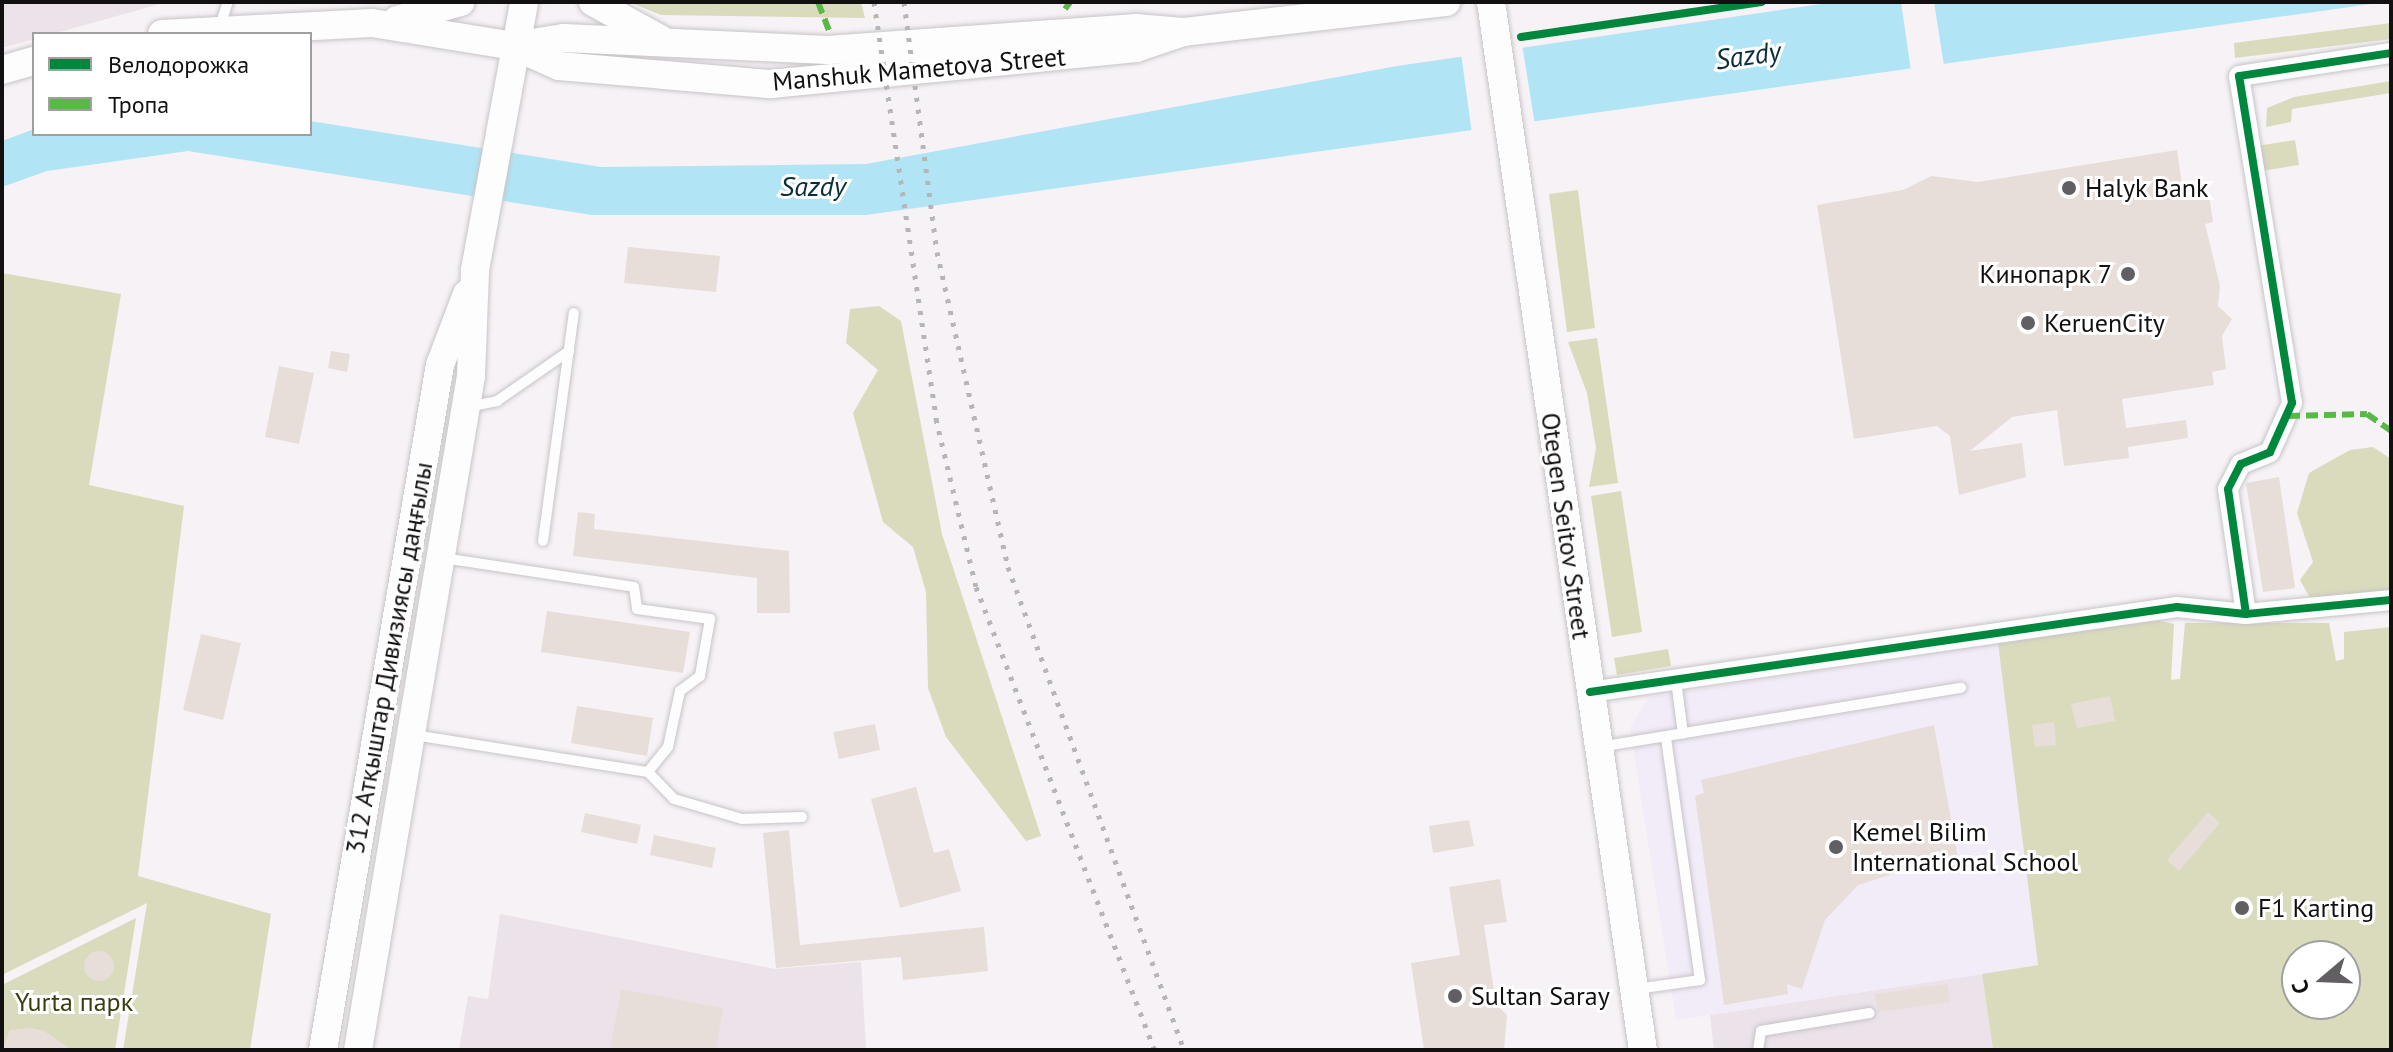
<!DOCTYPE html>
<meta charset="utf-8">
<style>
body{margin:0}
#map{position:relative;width:2393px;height:1052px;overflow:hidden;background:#f6f2f6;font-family:"PT Sans",sans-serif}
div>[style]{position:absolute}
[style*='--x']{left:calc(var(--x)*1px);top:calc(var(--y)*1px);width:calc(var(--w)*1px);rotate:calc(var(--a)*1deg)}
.built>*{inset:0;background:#ebe2ea}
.education>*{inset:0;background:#f2ebf8}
.green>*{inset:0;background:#dadbbd}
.water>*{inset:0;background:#b1e5f5}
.pier>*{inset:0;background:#f6f2f6}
.building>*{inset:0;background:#e8ded9}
.round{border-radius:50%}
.roads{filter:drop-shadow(0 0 2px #c7c4c7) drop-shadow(0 0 2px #c7c4c7)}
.service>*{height:10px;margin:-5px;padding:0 5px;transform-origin:5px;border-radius:5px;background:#fefdfe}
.minor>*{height:20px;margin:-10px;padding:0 10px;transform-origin:10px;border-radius:10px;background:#fefdfe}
.secondary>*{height:28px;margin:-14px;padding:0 14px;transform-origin:14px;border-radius:14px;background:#fefdfe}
.rail>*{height:5px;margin-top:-2.5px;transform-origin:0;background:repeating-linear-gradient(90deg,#b7b6b7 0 4px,transparent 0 12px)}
.quiet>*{height:6px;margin-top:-3px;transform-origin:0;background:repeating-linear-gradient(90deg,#58b947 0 12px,transparent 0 18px)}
.cycleway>*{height:8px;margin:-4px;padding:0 4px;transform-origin:4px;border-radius:4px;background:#00873e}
.dots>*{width:22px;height:22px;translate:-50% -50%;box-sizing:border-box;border:4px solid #fff;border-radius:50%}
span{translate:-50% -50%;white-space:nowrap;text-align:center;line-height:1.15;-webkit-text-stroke:6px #fff;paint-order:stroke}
.street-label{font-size:26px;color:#131012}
.poi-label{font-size:26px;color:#131012}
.left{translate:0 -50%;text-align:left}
.right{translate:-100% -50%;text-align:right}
.park-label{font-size:26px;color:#3b3d0e}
.water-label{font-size:28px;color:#0a2f39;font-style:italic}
.frame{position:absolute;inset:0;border:4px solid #131012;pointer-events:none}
.legend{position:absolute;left:32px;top:32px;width:280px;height:104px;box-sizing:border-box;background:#fff;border:2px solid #a19fa0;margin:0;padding:10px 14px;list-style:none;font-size:24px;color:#131012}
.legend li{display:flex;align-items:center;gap:16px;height:40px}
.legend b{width:40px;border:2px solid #a19fa0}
.north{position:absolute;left:2281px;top:940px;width:80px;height:80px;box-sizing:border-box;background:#fff;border:2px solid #a19fa0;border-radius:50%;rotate:251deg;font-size:22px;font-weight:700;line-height:32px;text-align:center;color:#131012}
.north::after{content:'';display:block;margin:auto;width:28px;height:36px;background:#625f62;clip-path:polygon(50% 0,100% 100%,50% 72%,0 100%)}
</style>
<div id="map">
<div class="built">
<div style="clip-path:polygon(2px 2px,167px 2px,2px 48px)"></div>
<div style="clip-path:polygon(500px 914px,775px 969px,861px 962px,866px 1050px,459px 1050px,468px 996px,488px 999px)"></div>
<div style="clip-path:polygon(1982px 974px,1993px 1050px,1714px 1050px,1710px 1015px)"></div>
</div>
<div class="education">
<div style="clip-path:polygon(1998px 643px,2038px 966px,1676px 1020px,1630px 728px,1649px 697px)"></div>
</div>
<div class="green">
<div style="clip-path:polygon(629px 2px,861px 2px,865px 18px,661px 15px)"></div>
<div style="clip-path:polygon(2391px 23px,2391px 39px,2235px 58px,2234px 43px)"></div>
<div style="clip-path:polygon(2391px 81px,2391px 93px,2292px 109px,2291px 122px,2266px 127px,2267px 108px,2294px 97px)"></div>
<div style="clip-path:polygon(2295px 140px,2299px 165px,2262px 171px,2257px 146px)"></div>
<div style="clip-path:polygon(1578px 190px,1595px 328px,1567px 332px,1549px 194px)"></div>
<div style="clip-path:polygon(2px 273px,121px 294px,89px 485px,184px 506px,138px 876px,271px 914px,250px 1050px,123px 1050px,147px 903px,2px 975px)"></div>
<div style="clip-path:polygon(879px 306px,901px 321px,942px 534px,1041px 836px,1026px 841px,946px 737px,928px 688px,926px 592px,913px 547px,883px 522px,853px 413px,878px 370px,846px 343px,850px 309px)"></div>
<div style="clip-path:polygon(1597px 338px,1618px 483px,1589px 487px,1596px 448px,1587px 393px,1568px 342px)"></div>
<div style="clip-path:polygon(2373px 447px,2391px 459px,2391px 591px,2310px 598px,2300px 580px,2313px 562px,2297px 513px,2309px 473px,2350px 450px)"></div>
<div style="clip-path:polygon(1621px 491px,1642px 632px,1612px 637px,1591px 496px)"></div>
<div style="clip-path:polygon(evenodd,2156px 620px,2174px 624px,2171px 680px,2180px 679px,2185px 623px,2329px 623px,2336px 661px,2344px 659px,2344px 632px,2391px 627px,2391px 1050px,1993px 1050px,1982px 974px,2038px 965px,1998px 643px,2156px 620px,2297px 956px,2345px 956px,2345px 1004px,2297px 1004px,2297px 956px)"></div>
<div style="clip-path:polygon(1668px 649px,1671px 666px,1617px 675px,1614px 658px)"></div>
<div style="clip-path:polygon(136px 918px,115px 1050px,2px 1050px,2px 985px)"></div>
</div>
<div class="water">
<div style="clip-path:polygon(1835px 2px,2385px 2px,866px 215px,592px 215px,188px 151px,47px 171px,2px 187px,2px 141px,34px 129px,310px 134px,310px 121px,601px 167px,866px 164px,1397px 66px)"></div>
</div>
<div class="pier">
<div style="clip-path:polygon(1901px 2px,1934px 2px,1944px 66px,1911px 71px)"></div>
<div style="clip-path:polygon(1522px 44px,1535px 125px,1472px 134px,1461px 53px)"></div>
</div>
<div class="building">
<div style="clip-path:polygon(2177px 150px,2182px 185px,2199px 182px,2201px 196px,2209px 195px,2213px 222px,2205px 224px,2220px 286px,2218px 306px,2232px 319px,2222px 336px,2226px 369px,2212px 372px,2214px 385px,2122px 399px,2126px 428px,2186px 420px,2188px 438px,2128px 447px,2129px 458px,2064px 466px,2057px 410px,2012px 417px,1970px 451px,2022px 443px,2026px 477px,1959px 495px,1950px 436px,1937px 426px,1854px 439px,1817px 205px,1903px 190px,1931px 176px,1978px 182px)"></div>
<div style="clip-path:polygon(628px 247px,720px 256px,716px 292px,624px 283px)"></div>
<div style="clip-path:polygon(331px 351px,350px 354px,347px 372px,328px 368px)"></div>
<div style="clip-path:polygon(279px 366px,314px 373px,299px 444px,265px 437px)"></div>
<div style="clip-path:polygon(2279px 477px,2295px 588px,2263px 592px,2246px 483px)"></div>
<div style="clip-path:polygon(578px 512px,595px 514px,594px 529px,789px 551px,790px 613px,757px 613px,757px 578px,573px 556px)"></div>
<div style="clip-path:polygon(547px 611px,690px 632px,683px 673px,541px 652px)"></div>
<div style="clip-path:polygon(201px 634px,241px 643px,223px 720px,183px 710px)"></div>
<div style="clip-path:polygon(2110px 696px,2115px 721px,2077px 728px,2071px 704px)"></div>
<div style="clip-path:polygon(577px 706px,653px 718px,647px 756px,571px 743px)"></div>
<div style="clip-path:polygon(2054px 722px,2056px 745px,2035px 747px,2032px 725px)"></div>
<div style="clip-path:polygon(875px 724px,880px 750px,839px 759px,833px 732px)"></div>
<div style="clip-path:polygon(1934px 725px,1959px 864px,1915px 867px,1858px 885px,1825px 920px,1802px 989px,1787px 984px,1788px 994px,1724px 1005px,1695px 796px,1704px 793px,1701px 780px)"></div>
<div style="clip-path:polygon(916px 787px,934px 853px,949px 849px,961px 891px,900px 908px,871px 799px)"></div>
<div style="clip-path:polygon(2208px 812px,2220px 823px,2179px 871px,2167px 860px)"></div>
<div style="clip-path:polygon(585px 813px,641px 825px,637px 844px,581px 832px)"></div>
<div style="clip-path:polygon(1469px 820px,1474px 846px,1433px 853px,1429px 826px)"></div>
<div style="clip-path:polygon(789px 830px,800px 945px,984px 927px,988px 971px,903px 980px,901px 957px,776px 968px,763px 833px)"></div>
<div style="clip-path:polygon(654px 835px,716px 848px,712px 868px,650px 855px)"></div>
<div style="clip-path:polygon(1500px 879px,1507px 922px,1484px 925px,1496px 1004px,1507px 1015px,1504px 1050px,1424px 1050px,1411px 963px,1460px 955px,1449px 887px)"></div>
<div class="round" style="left:84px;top:951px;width:30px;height:30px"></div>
<div style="clip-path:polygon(1947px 984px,1950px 1002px,1878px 1012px,1875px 994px)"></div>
<div style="clip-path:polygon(621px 989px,723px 1008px,716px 1050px,610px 1050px)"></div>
<div style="clip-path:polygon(31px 1028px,44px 1031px,72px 1050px,2px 1050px,10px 1030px)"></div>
</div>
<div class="roads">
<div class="service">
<div style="--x:220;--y:26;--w:25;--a:-72"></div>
<div style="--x:467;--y:407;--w:31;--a:-11"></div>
<div style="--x:497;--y:401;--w:88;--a:-34.8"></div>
<div style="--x:543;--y:541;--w:230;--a:-82.3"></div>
<div style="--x:443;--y:558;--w:193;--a:8.6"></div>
<div style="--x:634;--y:587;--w:22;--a:82"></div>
<div style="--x:637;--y:609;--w:74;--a:7.8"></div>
<div style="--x:710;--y:619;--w:58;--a:100"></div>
<div style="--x:700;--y:676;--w:25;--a:143"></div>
<div style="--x:680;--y:691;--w:57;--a:102.1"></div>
<div style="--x:668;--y:747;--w:32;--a:129"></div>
<div style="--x:1676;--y:680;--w:54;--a:82.6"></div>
<div style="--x:414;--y:735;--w:237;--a:9"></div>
<div style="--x:648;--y:772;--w:37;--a:46"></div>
<div style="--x:674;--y:799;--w:71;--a:16.4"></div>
<div style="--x:742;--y:819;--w:60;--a:-1.9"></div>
<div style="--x:1599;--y:747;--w:367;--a:-9.3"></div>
<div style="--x:1636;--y:989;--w:65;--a:-8"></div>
<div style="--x:1700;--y:980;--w:245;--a:-98"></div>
<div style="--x:1758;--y:1050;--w:19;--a:-81"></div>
<div style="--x:1761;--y:1031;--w:110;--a:-9.4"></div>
</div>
<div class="minor">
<div style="--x:2246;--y:614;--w:126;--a:-98.2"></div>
<div style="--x:2228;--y:489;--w:28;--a:-63"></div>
<div style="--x:2241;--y:464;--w:31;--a:-22"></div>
<div style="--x:2270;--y:452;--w:54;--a:-65.8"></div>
<div style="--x:2292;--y:403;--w:331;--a:-99.2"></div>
<div style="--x:2239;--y:76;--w:154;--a:-8.6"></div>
<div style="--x:1590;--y:692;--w:593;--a:-8.24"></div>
<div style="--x:2177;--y:607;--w:69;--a:5.8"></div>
<div style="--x:2246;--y:614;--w:146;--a:-5.5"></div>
</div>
<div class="secondary">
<div style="--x:593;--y:2;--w:77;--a:28.9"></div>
<div style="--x:1491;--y:2;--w:1059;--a:81.75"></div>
<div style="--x:397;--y:20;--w:66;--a:-15.7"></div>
<div style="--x:162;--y:34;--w:210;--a:-3"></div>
<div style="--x:372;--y:23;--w:144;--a:9.2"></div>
<div style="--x:514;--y:46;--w:49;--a:24"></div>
<div style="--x:559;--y:66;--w:213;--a:4.9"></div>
<div style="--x:771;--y:84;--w:367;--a:-5.6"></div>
<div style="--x:1136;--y:48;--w:50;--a:-18.8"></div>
<div style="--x:514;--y:46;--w:51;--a:-9.1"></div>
<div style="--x:564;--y:38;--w:264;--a:2.6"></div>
<div style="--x:828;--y:50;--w:309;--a:-4.1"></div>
<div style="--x:1136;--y:28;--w:47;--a:4.9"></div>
<div style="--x:1183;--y:32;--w:265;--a:-6.5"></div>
<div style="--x:2;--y:70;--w:33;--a:-16"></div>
<div style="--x:323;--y:1050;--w:695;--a:-80.31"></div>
<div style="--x:440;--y:365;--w:76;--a:-69.2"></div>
<div style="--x:358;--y:1050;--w:683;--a:-80.48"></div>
<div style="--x:471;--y:376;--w:106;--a:-87.8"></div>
<div style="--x:475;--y:270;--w:272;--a:-79.6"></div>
</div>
</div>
<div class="rail">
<div style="--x:874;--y:2;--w:422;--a:81.5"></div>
<div style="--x:936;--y:419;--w:173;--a:76.6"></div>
<div style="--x:976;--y:587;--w:496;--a:68.9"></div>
<div style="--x:904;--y:2;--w:252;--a:82.5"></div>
<div style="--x:937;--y:252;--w:323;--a:77.3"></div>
<div style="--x:1008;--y:567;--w:514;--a:69.98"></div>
</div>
<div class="quiet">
<div style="--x:818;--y:2;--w:31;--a:69"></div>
<div style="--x:1065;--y:9;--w:9;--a:-54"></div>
<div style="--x:2288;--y:416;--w:79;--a:-1.5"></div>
<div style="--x:2367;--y:414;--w:29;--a:35"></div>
</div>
<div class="cycleway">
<div style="--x:1521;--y:37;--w:243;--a:-8.3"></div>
<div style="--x:2246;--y:614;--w:126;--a:-98.2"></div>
<div style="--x:2228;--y:489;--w:28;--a:-63"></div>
<div style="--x:2241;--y:464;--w:31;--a:-22"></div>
<div style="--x:2270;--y:452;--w:54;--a:-65.8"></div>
<div style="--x:2292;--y:403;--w:331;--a:-99.2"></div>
<div style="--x:2239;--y:76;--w:154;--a:-8.6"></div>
<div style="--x:1590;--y:692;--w:593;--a:-8.24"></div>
<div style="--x:2177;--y:607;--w:69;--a:5.8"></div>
<div style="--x:2246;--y:614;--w:146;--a:-5.5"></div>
</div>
<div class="dots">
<div style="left:2069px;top:188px;background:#625f62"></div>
<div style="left:2128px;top:274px;background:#625f62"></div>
<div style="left:2028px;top:323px;background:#625f62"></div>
<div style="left:1836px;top:847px;background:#625f62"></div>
<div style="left:2242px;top:908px;background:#625f62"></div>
<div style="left:1455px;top:996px;background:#625f62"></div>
</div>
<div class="street-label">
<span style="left:919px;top:69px;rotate:-5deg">Manshuk Mametova Street</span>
<span style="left:1566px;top:526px;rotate:82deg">Otegen Seitov Street</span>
<span style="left:389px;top:658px;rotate:-80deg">312 Атқыштар Дивизиясы даңғылы</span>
</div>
<div class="poi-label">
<span class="left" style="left:2085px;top:188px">Halyk Bank</span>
<span class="right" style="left:2112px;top:274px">Кинопарк 7</span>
<span class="left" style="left:2044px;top:323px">KeruenCity</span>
<span class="left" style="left:1852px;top:847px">Kemel Bilim<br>International School</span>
<span class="left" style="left:2258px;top:908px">F1 Karting</span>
<span class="left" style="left:1471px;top:996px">Sultan Saray</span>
</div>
<div class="park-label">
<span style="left:74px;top:1002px">Yurta парк</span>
</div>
<div class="water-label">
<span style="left:1748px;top:55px;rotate:-8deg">Sazdy</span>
<span style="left:813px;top:186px">Sazdy</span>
</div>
<div class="frame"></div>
<ul class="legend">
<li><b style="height:10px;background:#00873e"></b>Велодорожка</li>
<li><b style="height:10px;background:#58b947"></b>Тропа</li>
</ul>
<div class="north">С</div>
</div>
